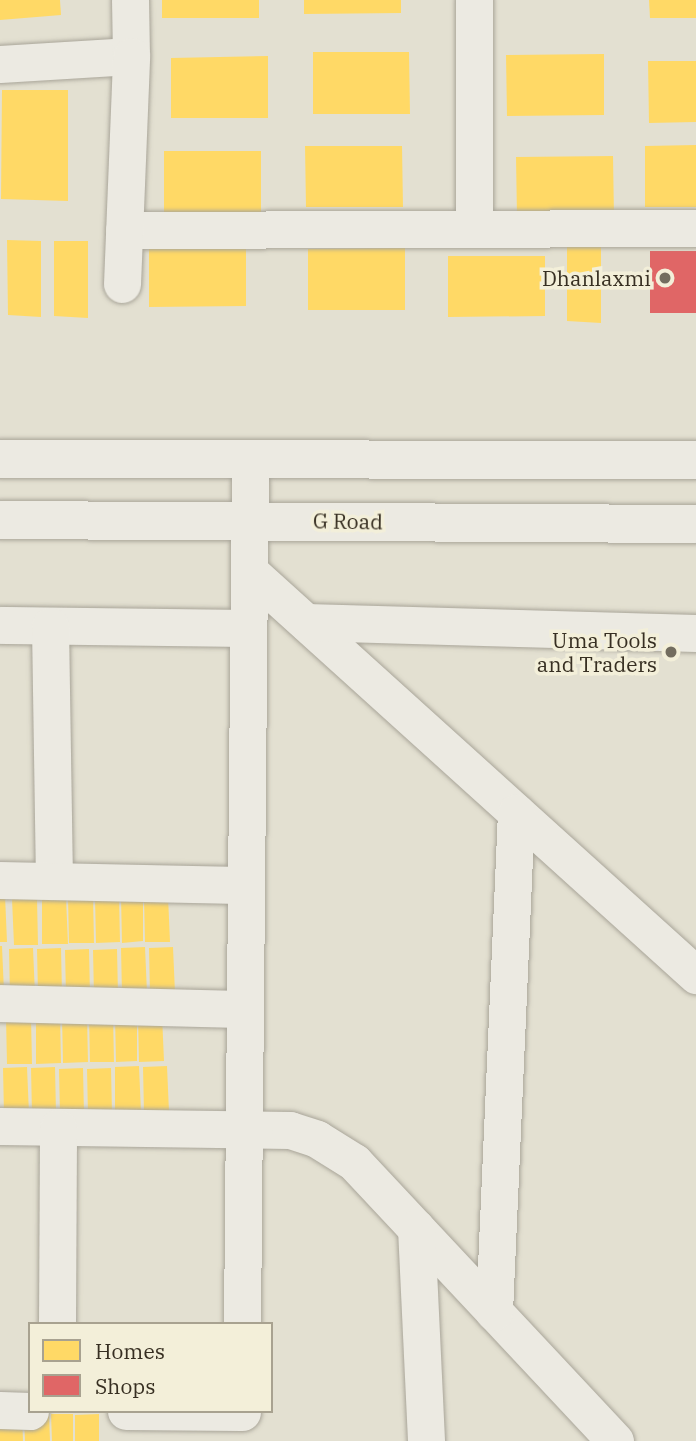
<!DOCTYPE html>
<style>
body{margin:0}
#map{position:relative;width:696px;height:1441px;overflow:hidden;background:#e3e0d1;font-family:"IBM Plex Serif",serif}
div>[style]{position:absolute}
[style*='--x']{left:calc(var(--x)*1px);top:calc(var(--y)*1px);width:calc(var(--w)*1px);rotate:calc(var(--a)*1deg)}
.homes>*{inset:0;background:#ffd966}
.shops>*{inset:0;background:#e06666}
.roads{filter:drop-shadow(0 0 2px #a9a599) drop-shadow(0 0 2px #a9a599)}
.minor>*{height:37px;margin:-18.5px;padding:0 18.5px;transform-origin:18.5px;border-radius:18.5px;background:#eceae2}
.tertiary>*{height:38px;margin:-19px;padding:0 19px;transform-origin:19px;border-radius:19px;background:#eceae2}
.dots>*{width:19px;height:19px;translate:-50% -50%;box-sizing:border-box;border:4px solid #f3efd9;border-radius:50%}
span{translate:-50% -50%;white-space:nowrap;text-align:center;line-height:1.15;-webkit-text-stroke:7px #f3efd9;paint-order:stroke}
.poi-label{font-size:21px;color:#372f22}
.right{translate:-100% -50%;text-align:right}
.street-label{font-size:21px;color:#372f22}
.legend{position:absolute;left:28px;top:1322px;width:245px;height:91px;box-sizing:border-box;background:#f3efd9;border:2px solid #a8a290;margin:0;padding:9px 12px;list-style:none;font-size:21px;color:#372f22}
.legend li{display:flex;align-items:center;gap:14px;height:35px}
.legend b{width:35px;border:2px solid #a8a290}
</style>
<div id="map">
<div class="homes">
<div style="clip-path:polygon(0 0,60px 0,61px 15px,0 20px)"></div>
<div style="clip-path:polygon(162px 0,259px 0,259px 18px,162px 18px)"></div>
<div style="clip-path:polygon(304px 0,401px 0,401px 13px,304px 14px)"></div>
<div style="clip-path:polygon(649px 0,696px 0,696px 18px,650px 18px)"></div>
<div style="clip-path:polygon(313px 52px,409px 52px,410px 114px,313px 114px)"></div>
<div style="clip-path:polygon(604px 54px,604px 115px,507px 116px,506px 55px)"></div>
<div style="clip-path:polygon(268px 56px,268px 118px,171px 118px,171px 58px)"></div>
<div style="clip-path:polygon(648px 61px,696px 61px,696px 122px,649px 123px)"></div>
<div style="clip-path:polygon(2px 90px,68px 90px,68px 201px,1px 199px)"></div>
<div style="clip-path:polygon(696px 145px,696px 207px,645px 207px,645px 146px)"></div>
<div style="clip-path:polygon(305px 146px,402px 146px,403px 207px,306px 207px)"></div>
<div style="clip-path:polygon(164px 151px,261px 151px,261px 212px,164px 212px)"></div>
<div style="clip-path:polygon(613px 156px,614px 217px,517px 217px,516px 157px)"></div>
<div style="clip-path:polygon(7px 240px,41px 241px,41px 317px,8px 315px)"></div>
<div style="clip-path:polygon(54px 241px,88px 241px,88px 318px,54px 316px)"></div>
<div style="clip-path:polygon(246px 245px,246px 306px,149px 307px,149px 246px)"></div>
<div style="clip-path:polygon(567px 246px,601px 247px,601px 323px,567px 321px)"></div>
<div style="clip-path:polygon(405px 248px,405px 310px,308px 310px,308px 249px)"></div>
<div style="clip-path:polygon(448px 256px,545px 256px,545px 316px,448px 317px)"></div>
<div style="clip-path:polygon(0 895px,5px 895px,7px 942px,0 942px)"></div>
<div style="clip-path:polygon(93px 896px,94px 943px,69px 943px,68px 897px)"></div>
<div style="clip-path:polygon(119px 896px,120px 942px,96px 943px,95px 897px)"></div>
<div style="clip-path:polygon(121px 896px,143px 896px,143px 941px,122px 943px)"></div>
<div style="clip-path:polygon(168px 896px,170px 942px,145px 942px,144px 897px)"></div>
<div style="clip-path:polygon(37px 898px,38px 945px,14px 945px,12px 899px)"></div>
<div style="clip-path:polygon(66px 898px,68px 944px,42px 944px,42px 899px)"></div>
<div style="clip-path:polygon(0 946px,2px 946px,4px 992px,0 992px)"></div>
<div style="clip-path:polygon(145px 947px,147px 993px,122px 994px,121px 948px)"></div>
<div style="clip-path:polygon(173px 947px,175px 993px,150px 994px,149px 948px)"></div>
<div style="clip-path:polygon(33px 948px,35px 995px,10px 995px,9px 949px)"></div>
<div style="clip-path:polygon(61px 948px,62px 995px,38px 994px,37px 949px)"></div>
<div style="clip-path:polygon(89px 949px,90px 995px,66px 995px,65px 950px)"></div>
<div style="clip-path:polygon(117px 949px,118px 995px,94px 996px,93px 950px)"></div>
<div style="clip-path:polygon(87px 1015px,88px 1062px,63px 1063px,62px 1017px)"></div>
<div style="clip-path:polygon(113px 1015px,114px 1062px,90px 1062px,89px 1016px)"></div>
<div style="clip-path:polygon(115px 1015px,137px 1015px,137px 1061px,116px 1062px)"></div>
<div style="clip-path:polygon(162px 1015px,164px 1061px,139px 1062px,138px 1016px)"></div>
<div style="clip-path:polygon(31px 1017px,32px 1064px,7px 1064px,6px 1018px)"></div>
<div style="clip-path:polygon(60px 1017px,61px 1063px,36px 1064px,36px 1018px)"></div>
<div style="clip-path:polygon(139px 1066px,141px 1113px,115px 1113px,115px 1067px)"></div>
<div style="clip-path:polygon(167px 1066px,169px 1112px,144px 1113px,143px 1067px)"></div>
<div style="clip-path:polygon(27px 1067px,29px 1114px,4px 1114px,3px 1068px)"></div>
<div style="clip-path:polygon(55px 1067px,56px 1114px,32px 1114px,31px 1068px)"></div>
<div style="clip-path:polygon(83px 1068px,84px 1114px,60px 1114px,59px 1069px)"></div>
<div style="clip-path:polygon(111px 1068px,112px 1115px,88px 1115px,87px 1069px)"></div>
<div style="clip-path:polygon(22px 1414px,23px 1441px,0 1441px,0 1415px)"></div>
<div style="clip-path:polygon(49px 1414px,50px 1441px,25px 1441px,24px 1415px)"></div>
<div style="clip-path:polygon(51px 1414px,73px 1414px,73px 1441px,52px 1441px)"></div>
<div style="clip-path:polygon(99px 1414px,99px 1441px,75px 1441px,75px 1415px)"></div>
</div>
<div class="shops">
<div style="clip-path:polygon(650px 251px,696px 251px,696px 313px,650px 313px)"></div>
</div>
<div class="roads">
<div class="minor">
<div style="--x:474;--y:0;--w:228;--a:90"></div>
<div style="--x:0;--y:64;--w:131;--a:-3.5"></div>
<div style="--x:131;--y:56;--w:56;--a:-91"></div>
<div style="--x:124;--y:230;--w:572;--a:-0.2"></div>
<div style="--x:122;--y:284;--w:228;--a:-87.7"></div>
<div style="--x:249;--y:571;--w:603;--a:42.11"></div>
<div style="--x:306;--y:622;--w:390;--a:1.6"></div>
<div style="--x:0;--y:625;--w:248;--a:0.7"></div>
<div style="--x:50;--y:626;--w:255;--a:89.1"></div>
<div style="--x:0;--y:880;--w:246;--a:1.2"></div>
<div style="--x:0;--y:1003;--w:243;--a:1.4"></div>
<div style="--x:0;--y:1126;--w:290;--a:0.8"></div>
<div style="--x:290;--y:1130;--w:28;--a:18"></div>
<div style="--x:317;--y:1139;--w:44;--a:31.9"></div>
<div style="--x:354;--y:1162;--w:382;--a:46.9"></div>
<div style="--x:416;--y:1228;--w:213;--a:87.3"></div>
<div style="--x:494;--y:1312;--w:500;--a:-87.48"></div>
<div style="--x:57;--y:1324;--w:196;--a:-89.7"></div>
<div style="--x:242;--y:1324;--w:865;--a:-89.47"></div>
<div style="--x:0;--y:1410;--w:30;--a:2"></div>
<div style="--x:126;--y:1411;--w:116;--a:0.5"></div>
</div>
<div class="tertiary">
<div style="--x:0;--y:459;--w:696;--a:0.08"></div>
<div style="--x:0;--y:520;--w:696;--a:0.33"></div>
</div>
</div>
<div class="dots">
<div style="left:665px;top:278px;background:#736d5f"></div>
<div style="left:671px;top:652px;background:#736d5f"></div>
</div>
<div class="poi-label">
<span class="right" style="left:651px;top:278px">Dhanlaxmi</span>
<span class="right" style="left:657px;top:652px">Uma Tools<br>and Traders</span>
</div>
<div class="street-label">
<span style="left:348px;top:521px;rotate:1deg">G Road</span>
</div>
<ul class="legend">
<li><b style="height:19px;background:#ffd966"></b>Homes</li>
<li><b style="height:19px;background:#e06666"></b>Shops</li>
</ul>
</div>
